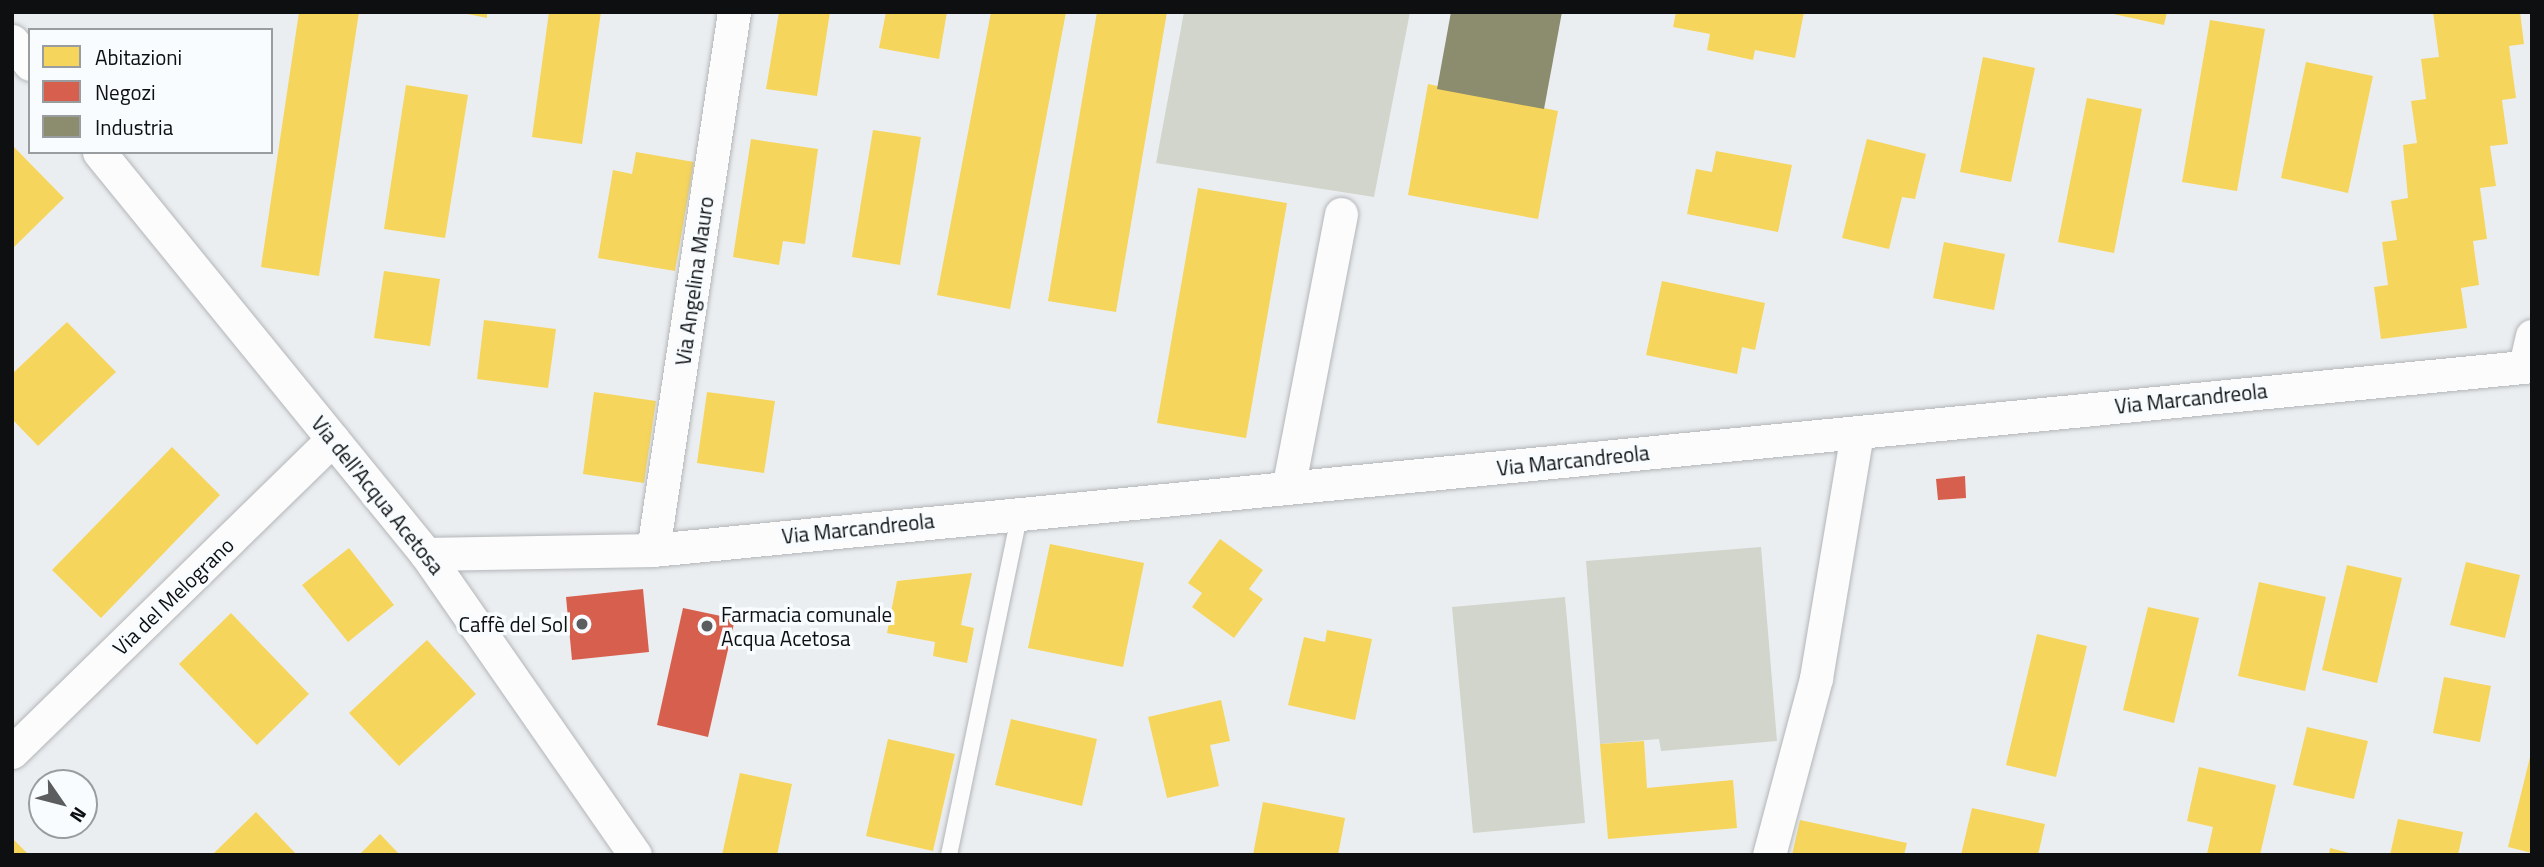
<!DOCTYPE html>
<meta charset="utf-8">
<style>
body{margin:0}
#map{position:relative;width:2544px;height:867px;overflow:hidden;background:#ebeef1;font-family:"Titillium Web",sans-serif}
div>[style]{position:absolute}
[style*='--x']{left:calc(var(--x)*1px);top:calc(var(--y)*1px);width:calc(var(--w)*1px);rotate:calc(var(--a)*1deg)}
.green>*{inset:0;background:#d2d5cb}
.homes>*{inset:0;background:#f6d55c}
.shops>*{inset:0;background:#d6604d}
.industry>*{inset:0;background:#8c8c6e}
.roads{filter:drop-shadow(0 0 2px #b3b6b8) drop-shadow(0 0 2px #b3b6b8)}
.lane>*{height:16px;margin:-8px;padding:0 8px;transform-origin:8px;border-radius:8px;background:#fcfcfd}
.street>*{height:33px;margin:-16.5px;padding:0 16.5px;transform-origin:16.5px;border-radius:16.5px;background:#fcfcfd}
.dots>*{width:19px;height:19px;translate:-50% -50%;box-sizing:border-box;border:4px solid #f8fcff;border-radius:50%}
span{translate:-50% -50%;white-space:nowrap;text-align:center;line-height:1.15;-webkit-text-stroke:7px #f8fcff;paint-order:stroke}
.street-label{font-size:21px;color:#0d0f11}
.poi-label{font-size:21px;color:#0d0f11}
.left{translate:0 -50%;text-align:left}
.right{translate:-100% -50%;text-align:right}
.frame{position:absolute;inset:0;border:14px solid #0d0f11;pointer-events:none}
.legend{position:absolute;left:28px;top:28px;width:245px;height:126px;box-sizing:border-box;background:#f8fcff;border:2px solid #9a9da0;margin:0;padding:9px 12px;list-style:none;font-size:21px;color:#0d0f11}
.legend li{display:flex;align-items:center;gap:14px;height:35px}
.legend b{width:35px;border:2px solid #9a9da0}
.north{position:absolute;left:28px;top:769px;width:70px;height:70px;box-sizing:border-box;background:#f8fcff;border:2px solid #9a9da0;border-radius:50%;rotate:125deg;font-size:19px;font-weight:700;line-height:28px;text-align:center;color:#0d0f11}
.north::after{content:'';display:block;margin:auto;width:24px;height:32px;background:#5b5d5f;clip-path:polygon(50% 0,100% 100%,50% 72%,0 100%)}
</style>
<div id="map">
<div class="green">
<div style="clip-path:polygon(1184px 12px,1410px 12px,1374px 197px,1156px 163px)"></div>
<div style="clip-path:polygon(1761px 547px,1777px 741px,1661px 751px,1659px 739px,1600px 744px,1586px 561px)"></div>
<div style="clip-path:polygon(1565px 597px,1585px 823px,1473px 833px,1452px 607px)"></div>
</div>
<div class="homes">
<div style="clip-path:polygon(299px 12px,359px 12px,319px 276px,261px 267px)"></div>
<div style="clip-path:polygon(458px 12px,487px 12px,487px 18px)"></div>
<div style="clip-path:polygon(549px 12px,601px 12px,582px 144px,532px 137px)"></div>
<div style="clip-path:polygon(779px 12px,830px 12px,817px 96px,766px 89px)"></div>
<div style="clip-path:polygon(886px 12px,947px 12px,939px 59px,879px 48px)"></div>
<div style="clip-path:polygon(991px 12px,1066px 12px,1010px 309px,937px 295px)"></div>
<div style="clip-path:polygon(1097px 12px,1167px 12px,1116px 312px,1048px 301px)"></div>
<div style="clip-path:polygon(1676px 12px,1804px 12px,1795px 58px,1755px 50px,1753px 60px,1707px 50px,1710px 34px,1673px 27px)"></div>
<div style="clip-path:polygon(2104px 12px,2167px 12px,2164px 25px)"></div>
<div style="clip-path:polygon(2433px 12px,2520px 12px,2524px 44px,2509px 46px,2516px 98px,2502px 100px,2508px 144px,2490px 146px,2496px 186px,2480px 188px,2487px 239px,2473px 241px,2479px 285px,2461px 288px,2467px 328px,2381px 339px,2374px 287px,2388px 285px,2382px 242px,2397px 240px,2391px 201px,2408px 198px,2403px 145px,2417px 143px,2411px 101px,2426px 99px,2421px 59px,2439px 57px)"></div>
<div style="clip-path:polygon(2210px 20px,2265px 29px,2237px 191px,2182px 182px)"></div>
<div style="clip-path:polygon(1983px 57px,2035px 68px,2011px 182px,1960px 172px)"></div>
<div style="clip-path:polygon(2306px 62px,2373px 76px,2348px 193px,2281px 178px)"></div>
<div style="clip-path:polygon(1428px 84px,1558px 111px,1538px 219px,1408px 195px)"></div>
<div style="clip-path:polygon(406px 85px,468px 95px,445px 238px,384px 229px)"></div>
<div style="clip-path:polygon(2087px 98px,2142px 109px,2114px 253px,2058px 242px)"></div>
<div style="clip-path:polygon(873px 130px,921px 137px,900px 265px,852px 257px)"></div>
<div style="clip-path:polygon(751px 139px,818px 149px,805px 244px,783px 241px,779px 265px,733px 257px)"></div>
<div style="clip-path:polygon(1867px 139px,1926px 154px,1915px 199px,1902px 197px,1889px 249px,1842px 238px)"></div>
<div style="clip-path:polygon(12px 145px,64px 198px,12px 249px)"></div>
<div style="clip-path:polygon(1716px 151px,1792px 165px,1778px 232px,1687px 214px,1696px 169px,1712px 172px)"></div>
<div style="clip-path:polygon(636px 152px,694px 162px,675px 271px,598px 258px,613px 170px,632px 174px)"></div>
<div style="clip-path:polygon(1198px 188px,1287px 203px,1246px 438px,1157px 423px)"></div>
<div style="clip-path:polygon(1944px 242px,2005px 254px,1994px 310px,1933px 298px)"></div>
<div style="clip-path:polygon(384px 271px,440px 279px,430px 346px,374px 338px)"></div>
<div style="clip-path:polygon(1662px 281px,1765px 303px,1755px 350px,1742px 347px,1737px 374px,1646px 355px)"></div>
<div style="clip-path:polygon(484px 320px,556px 329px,548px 388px,477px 379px)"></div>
<div style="clip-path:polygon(67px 322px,116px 372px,38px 446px,12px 419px,12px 374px)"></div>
<div style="clip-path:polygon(594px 392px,656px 401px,644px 483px,583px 474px)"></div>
<div style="clip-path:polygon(707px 392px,775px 401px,764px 473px,697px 463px)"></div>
<div style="clip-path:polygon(172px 447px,220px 495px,101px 618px,52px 570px)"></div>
<div style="clip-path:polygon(1220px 539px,1263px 570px,1249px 589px,1263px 599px,1234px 638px,1192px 607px,1202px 593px,1188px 583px)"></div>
<div style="clip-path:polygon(1050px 544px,1144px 563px,1123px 667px,1028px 648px)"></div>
<div style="clip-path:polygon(349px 548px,394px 605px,348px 642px,302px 585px)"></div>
<div style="clip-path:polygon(2466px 562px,2520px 575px,2505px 638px,2450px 625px)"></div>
<div style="clip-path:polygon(2347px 565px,2402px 578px,2377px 683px,2322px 670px)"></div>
<div style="clip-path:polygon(972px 573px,961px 625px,974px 628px,967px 663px,933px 656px,935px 642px,887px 633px,897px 581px)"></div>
<div style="clip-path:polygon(2259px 582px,2326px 597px,2305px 691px,2238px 676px)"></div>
<div style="clip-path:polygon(2148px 607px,2199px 618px,2174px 723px,2123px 710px)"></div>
<div style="clip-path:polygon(231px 613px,309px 694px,257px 745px,179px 664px)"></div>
<div style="clip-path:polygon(1327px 630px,1372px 639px,1355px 720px,1288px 705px,1304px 637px,1325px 642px)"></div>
<div style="clip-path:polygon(2037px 634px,2087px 646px,2056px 777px,2006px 765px)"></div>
<div style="clip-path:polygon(427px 640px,476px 694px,399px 766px,349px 713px)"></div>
<div style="clip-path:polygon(2444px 677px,2491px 686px,2480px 742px,2433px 733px)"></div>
<div style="clip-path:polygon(1221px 700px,1230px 741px,1210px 745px,1219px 786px,1167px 798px,1148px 717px)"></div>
<div style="clip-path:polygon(1011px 719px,1097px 739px,1082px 806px,995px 785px)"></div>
<div style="clip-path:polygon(2307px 727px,2368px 741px,2354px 799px,2293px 785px)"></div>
<div style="clip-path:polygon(888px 739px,955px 754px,933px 851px,866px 836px)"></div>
<div style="clip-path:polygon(1644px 741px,1647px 788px,1733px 780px,1737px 828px,1608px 839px,1600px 744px)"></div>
<div style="clip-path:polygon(2531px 753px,2532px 753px,2532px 853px,2508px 847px)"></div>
<div style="clip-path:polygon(2199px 767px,2276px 785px,2260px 855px,2207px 854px,2213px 827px,2187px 821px)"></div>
<div style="clip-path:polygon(740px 773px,792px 784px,777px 855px,722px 855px)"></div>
<div style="clip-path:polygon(1263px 802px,1345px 818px,1338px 855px,1253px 855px)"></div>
<div style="clip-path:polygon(1972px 808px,2045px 824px,2038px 855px,1961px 855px)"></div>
<div style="clip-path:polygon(256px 812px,297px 855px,212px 855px)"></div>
<div style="clip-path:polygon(2398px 819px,2463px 832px,2458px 855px,2390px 855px)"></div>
<div style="clip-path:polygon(1800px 820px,1907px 843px,1904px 855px,1792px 855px)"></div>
<div style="clip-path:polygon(380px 834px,400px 855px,359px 855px)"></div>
<div style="clip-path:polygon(12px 838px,29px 855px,12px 855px)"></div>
<div style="clip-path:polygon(2330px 848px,2353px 854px,2353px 855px,2329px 855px)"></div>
</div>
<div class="shops">
<div style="clip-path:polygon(1965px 476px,1966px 498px,1938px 500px,1936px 479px)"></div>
<div style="clip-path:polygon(643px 589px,649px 652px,572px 660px,566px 597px)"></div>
<div style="clip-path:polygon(683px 608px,735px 619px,708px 737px,657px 725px)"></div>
</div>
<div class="industry">
<div style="clip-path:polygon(1451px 12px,1562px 12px,1544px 109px,1437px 89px)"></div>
</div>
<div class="roads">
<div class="lane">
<div style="--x:949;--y:855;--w:350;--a:-78.3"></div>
</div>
<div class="street">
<div style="--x:12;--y:41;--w:29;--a:52"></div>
<div style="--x:99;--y:152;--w:518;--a:50.87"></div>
<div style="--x:426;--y:554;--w:366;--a:55.2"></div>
<div style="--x:2525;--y:366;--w:31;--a:-77"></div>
<div style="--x:1289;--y:484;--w:275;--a:-79.1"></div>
<div style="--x:653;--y:550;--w:544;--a:-81.44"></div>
<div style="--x:426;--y:554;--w:227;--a:-1"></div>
<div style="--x:653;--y:550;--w:1888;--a:-5.59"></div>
<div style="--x:12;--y:752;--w:448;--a:-44.3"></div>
<div style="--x:1769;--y:855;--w:183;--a:-75.1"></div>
<div style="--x:1816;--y:678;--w:249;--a:-80.5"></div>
</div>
</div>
<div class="dots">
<div style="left:582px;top:624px;background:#5b5d5f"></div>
<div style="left:707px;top:626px;background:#5b5d5f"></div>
</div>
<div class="street-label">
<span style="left:694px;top:281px;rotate:-82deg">Via Angelina Mauro</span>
<span style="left:2191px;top:398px;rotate:-6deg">Via Marcandreola</span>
<span style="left:1573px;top:460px;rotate:-6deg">Via Marcandreola</span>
<span style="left:378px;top:495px;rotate:51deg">Via dell'Acqua Acetosa</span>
<span style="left:858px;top:528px;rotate:-6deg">Via Marcandreola</span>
<span style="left:173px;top:596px;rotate:-44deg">Via del Melograno</span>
</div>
<div class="poi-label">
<span class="left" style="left:721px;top:626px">Farmacia comunale<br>Acqua Acetosa</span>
<span class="right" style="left:568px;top:624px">Caffè del Sol</span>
</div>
<div class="frame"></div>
<ul class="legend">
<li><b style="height:19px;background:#f6d55c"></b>Abitazioni</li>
<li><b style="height:19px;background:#d6604d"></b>Negozi</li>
<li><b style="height:19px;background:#8c8c6e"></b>Industria</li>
</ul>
<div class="north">N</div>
</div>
